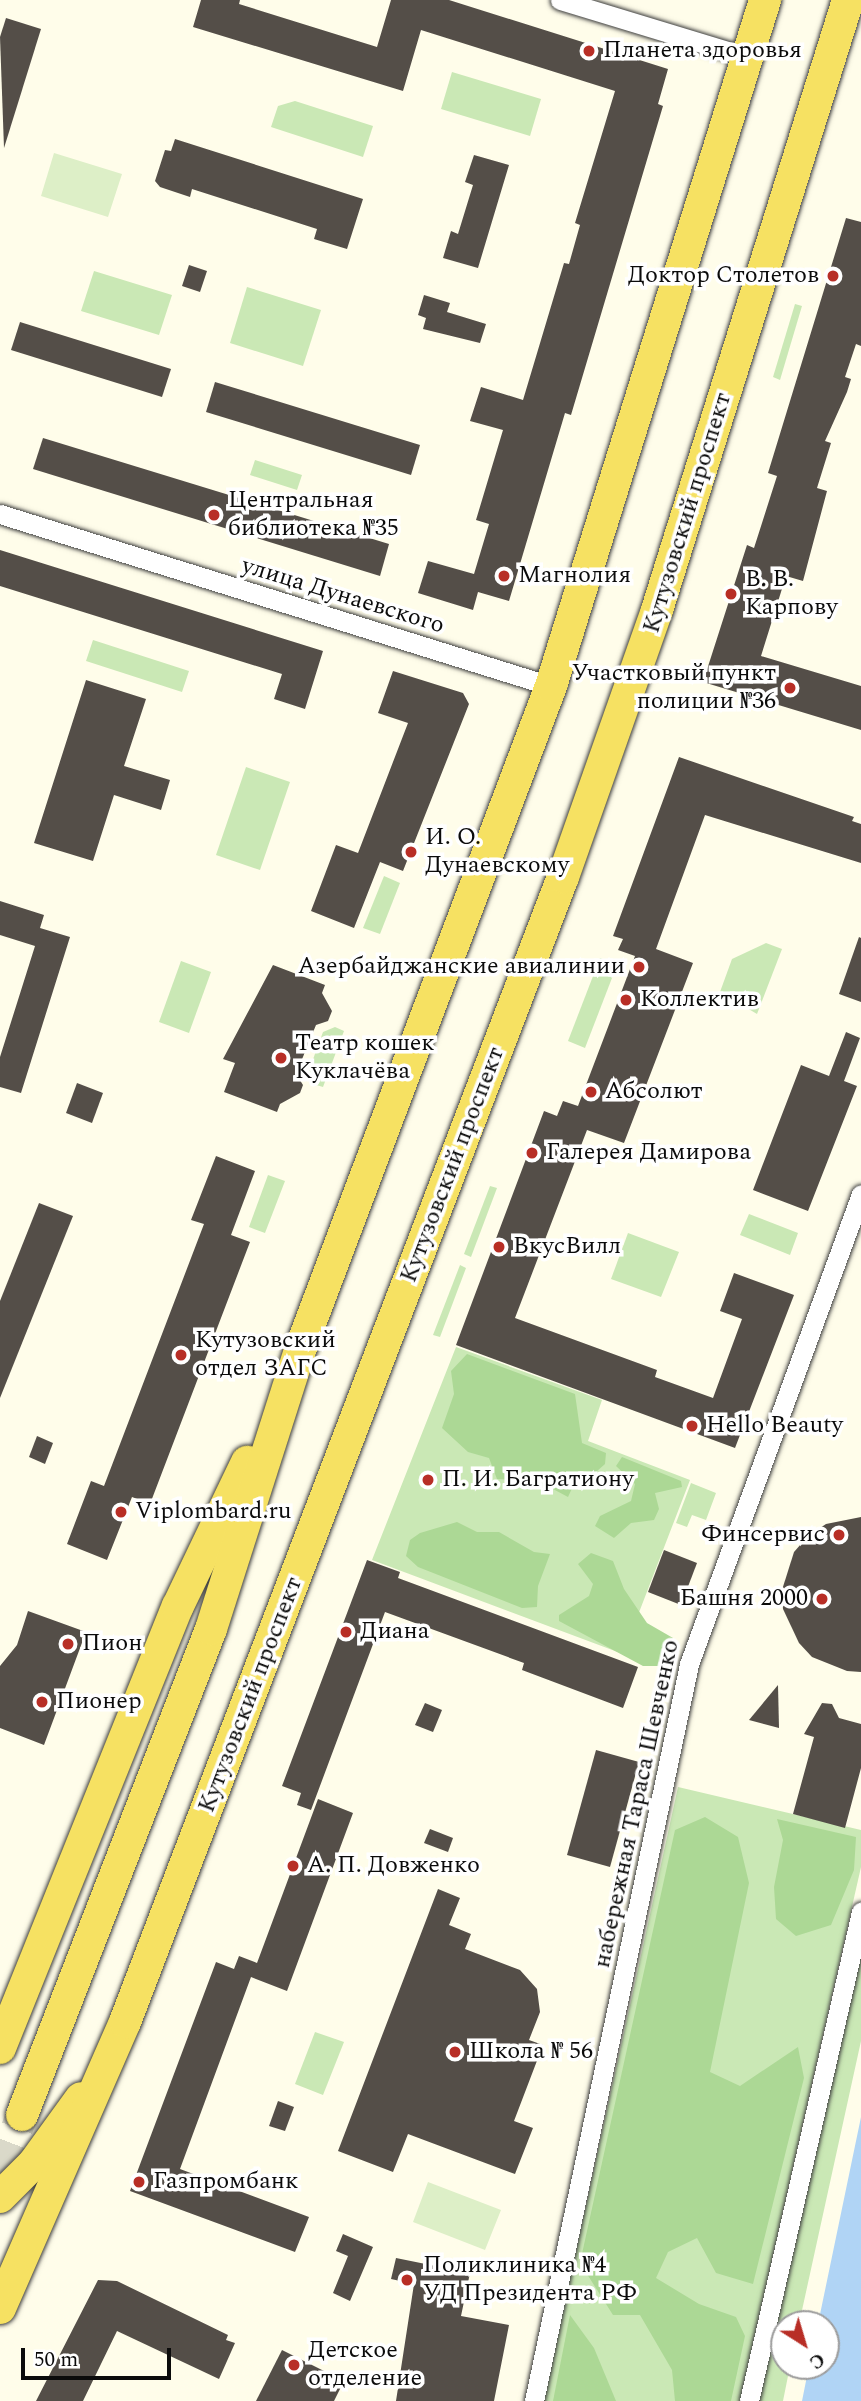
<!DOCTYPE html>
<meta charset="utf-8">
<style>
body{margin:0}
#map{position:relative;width:861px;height:2401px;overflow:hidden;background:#fffdea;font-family:Spectral,serif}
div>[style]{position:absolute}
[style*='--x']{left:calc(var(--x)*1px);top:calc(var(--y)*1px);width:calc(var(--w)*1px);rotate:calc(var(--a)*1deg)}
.green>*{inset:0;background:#cae8b5}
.forest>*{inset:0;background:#acd895}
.pitch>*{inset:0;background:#ddefc7}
.water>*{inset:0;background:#b0d4f5}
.building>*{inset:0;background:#544e48}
.primary-tunnel>*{height:32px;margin-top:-16px;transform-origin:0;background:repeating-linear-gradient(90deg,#dad9c9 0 32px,transparent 0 48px)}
.roads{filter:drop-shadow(0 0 2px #3e3e3e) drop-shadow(0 0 2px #3e3e3e)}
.minor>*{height:19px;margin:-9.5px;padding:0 9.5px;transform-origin:9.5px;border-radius:9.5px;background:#fff}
.primary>*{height:32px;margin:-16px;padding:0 16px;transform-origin:16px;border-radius:16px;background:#f6e162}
.dots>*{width:19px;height:19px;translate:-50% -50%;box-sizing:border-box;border:4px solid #fff;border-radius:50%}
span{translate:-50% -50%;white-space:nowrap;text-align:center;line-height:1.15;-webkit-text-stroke:7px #fff;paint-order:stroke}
.poi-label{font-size:24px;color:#0b0b0b}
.left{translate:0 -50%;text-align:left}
.right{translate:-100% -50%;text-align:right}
.street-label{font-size:24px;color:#0b0b0b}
.north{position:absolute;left:770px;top:2310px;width:70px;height:70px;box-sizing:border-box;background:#fff;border:2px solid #9d9d9d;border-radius:50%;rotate:143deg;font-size:19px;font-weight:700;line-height:28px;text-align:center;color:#0b0b0b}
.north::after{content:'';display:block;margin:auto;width:24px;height:32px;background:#b82e26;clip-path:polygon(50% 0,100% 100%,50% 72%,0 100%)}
.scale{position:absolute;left:21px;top:2348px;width:150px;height:32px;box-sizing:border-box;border:4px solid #0b0b0b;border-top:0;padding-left:9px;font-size:21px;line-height:24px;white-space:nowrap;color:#0b0b0b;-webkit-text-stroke:5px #fff;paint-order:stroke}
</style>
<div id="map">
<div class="green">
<div style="clip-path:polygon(452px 72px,541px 99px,530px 136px,441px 109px)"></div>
<div style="clip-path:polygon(295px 101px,373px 126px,363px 157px,271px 127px,278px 106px)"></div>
<div style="clip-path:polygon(94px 271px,172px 295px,159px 335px,81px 311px)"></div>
<div style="clip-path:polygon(247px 287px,321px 310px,303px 366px,230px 343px)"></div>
<div style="clip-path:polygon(795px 304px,802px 306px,780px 380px,773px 377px)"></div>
<div style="clip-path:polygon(255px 460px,302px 475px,297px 490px,250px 475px)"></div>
<div style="clip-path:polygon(93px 640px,189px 671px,182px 692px,86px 661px)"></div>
<div style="clip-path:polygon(246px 767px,290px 782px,260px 870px,216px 855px)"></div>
<div style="clip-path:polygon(384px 876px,400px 883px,380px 934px,363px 928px)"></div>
<div style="clip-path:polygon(766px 943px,782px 949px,757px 1014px,720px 992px,732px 959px)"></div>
<div style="clip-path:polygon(600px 958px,617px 965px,585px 1048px,568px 1041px)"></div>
<div style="clip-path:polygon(181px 961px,211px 972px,189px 1033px,159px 1022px)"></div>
<div style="clip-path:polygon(335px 1027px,344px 1031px,323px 1087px,313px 1084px,308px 1073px,323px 1032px)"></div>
<div style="clip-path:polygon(268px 1175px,285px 1181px,265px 1233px,249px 1227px)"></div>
<div style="clip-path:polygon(490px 1186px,497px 1188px,471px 1257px,464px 1254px)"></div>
<div style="clip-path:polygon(749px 1214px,798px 1233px,790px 1255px,740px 1235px)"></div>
<div style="clip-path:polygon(628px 1233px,679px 1252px,661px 1297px,611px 1279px)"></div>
<div style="clip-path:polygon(460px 1265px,466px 1268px,440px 1337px,433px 1335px)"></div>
<div style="clip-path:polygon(456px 1347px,602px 1400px,588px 1441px,690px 1480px,623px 1654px,372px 1560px)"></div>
<div style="clip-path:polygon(691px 1483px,716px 1493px,706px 1520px,692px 1515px,687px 1527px,676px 1523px)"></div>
<div style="clip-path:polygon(678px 1787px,861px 1830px,861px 1867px,740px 2401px,543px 2401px)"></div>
<div style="clip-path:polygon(861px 1944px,861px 2041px,799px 2324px,784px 2324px,784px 2366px,790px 2366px,783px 2401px,758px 2401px)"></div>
<div style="clip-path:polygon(315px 2032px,344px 2042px,323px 2095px,295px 2084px)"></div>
</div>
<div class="forest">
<div style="clip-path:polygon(467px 1354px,575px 1394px,582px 1443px,606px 1453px,605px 1464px,596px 1472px,580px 1471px,568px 1497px,538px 1481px,497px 1479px,489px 1458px,468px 1452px,442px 1428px,454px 1394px,451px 1371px)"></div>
<div style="clip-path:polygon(622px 1457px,681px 1481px,682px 1487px,655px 1493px,659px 1509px,654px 1520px,631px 1523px,614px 1538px,595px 1526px,600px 1516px,631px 1501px,635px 1484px,616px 1466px)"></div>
<div style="clip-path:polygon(457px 1522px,477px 1532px,499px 1532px,534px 1552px,550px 1554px,538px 1586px,537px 1607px,522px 1608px,418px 1567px,406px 1556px,410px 1540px,420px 1533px)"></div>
<div style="clip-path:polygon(591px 1553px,613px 1561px,624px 1589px,647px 1623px,673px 1638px,672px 1653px,660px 1666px,643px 1666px,559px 1621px,559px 1615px,589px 1596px,593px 1584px,578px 1564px)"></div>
<div style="clip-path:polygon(705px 1817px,738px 1837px,749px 1883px,710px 2072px,740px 2086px,798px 2047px,804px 2078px,753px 2284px,716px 2273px,697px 2238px,668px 2252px,656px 2278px,699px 2304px,736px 2317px,745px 2336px,731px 2401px,675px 2401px,672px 2370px,640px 2315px,613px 2315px,580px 2263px,675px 1830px)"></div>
<div style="clip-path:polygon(777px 1819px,856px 1837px,854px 1870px,831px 1925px,796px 1936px,776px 1919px,774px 1887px,783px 1840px)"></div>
<div style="clip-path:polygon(570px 2315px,594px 2348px,616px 2401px,553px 2401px)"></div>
</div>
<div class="pitch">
<div style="clip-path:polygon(54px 153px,122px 174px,108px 217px,41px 196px)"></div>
<div style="clip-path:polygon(428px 2182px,501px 2210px,485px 2250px,413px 2222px)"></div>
</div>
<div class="water">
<div style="clip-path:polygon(861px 2117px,861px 2401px,802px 2401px,809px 2366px,826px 2366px,826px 2324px,818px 2324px)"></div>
</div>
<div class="building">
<div style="clip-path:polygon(201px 0,240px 0,239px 4px,377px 47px,391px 0,449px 0,668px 69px,658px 104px,663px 106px,571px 415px,565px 413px,509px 601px,478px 592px,473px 610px,418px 593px,428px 561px,474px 574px,489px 524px,476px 520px,503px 430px,470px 421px,481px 387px,523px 400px,564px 263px,569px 264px,580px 225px,575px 223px,615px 91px,421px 30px,403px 91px,193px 27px)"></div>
<div style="clip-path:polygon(6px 18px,41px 29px,4px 148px,0 37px)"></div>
<div style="clip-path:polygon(175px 139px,363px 199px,347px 249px,314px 239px,317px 229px,192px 189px,190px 197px,160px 187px,155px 181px,165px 150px,171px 151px)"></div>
<div style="clip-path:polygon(474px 155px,509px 165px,478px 268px,443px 258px,451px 231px,458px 234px,473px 185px,465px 182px)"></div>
<div style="clip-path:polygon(846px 218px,861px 222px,861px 346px,856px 344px,845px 377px,851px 379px,847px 392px,825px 441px,831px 443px,817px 488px,827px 491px,803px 581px,786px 576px,761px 656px,861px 686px,861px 730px,703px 682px,747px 545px,754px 548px,777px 476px,768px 473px)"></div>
<div style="clip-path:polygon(189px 265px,207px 271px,200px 292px,182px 286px)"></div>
<div style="clip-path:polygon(424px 295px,450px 303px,447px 312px,486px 324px,480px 343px,423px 329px,426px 318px,418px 315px)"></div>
<div style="clip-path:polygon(20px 322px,171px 369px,162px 397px,11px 350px)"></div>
<div style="clip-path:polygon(215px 382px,420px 445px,411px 475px,206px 412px)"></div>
<div style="clip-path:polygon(43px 438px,389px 544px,380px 576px,33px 469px)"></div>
<div style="clip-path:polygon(0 550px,323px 651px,305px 709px,274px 699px,282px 674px,0 586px)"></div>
<div style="clip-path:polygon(393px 671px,463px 693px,469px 704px,403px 871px,380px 862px,354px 928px,311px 911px,336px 845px,358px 853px,408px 723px,378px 713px)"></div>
<div style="clip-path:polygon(86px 680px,146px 699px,124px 766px,170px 780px,161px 810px,114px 795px,93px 861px,34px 843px)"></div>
<div style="clip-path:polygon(679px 757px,854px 817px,852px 821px,861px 824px,861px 863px,705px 815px,656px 949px,693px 963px,624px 1143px,587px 1130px,515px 1318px,657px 1370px,655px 1377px,713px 1398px,742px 1319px,720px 1311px,734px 1273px,794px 1295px,735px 1448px,456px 1345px,544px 1111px,557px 1116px,563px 1101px,578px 1106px,635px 956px,618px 950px,623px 939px,613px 936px)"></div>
<div style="clip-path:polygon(0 901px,44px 915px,40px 928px,70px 937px,21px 1093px,0 1087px,0 1057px,35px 946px,0 935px)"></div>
<div style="clip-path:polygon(859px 937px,861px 938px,861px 1002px,839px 994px)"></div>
<div style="clip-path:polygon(273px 965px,325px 985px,322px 993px,332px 1011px,328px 1021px,316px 1025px,296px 1074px,303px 1085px,300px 1093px,280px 1104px,277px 1112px,224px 1092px,235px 1063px,223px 1059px)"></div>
<div style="clip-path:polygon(846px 1032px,860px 1038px,844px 1081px,857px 1086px,808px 1211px,753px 1190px,801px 1065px,829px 1076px)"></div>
<div style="clip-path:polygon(77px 1083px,103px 1093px,92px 1123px,66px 1113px)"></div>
<div style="clip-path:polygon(216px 1156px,255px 1171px,231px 1235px,250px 1242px,150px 1504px,132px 1497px,107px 1560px,67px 1544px,91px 1481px,104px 1486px,204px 1224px,191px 1220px)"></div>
<div style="clip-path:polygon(39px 1203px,73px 1216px,0 1398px,0 1301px)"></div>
<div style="clip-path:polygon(37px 1436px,53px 1443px,45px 1464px,29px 1457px)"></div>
<div style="clip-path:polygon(861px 1517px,861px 1672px,847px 1671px,812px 1657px,799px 1643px,783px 1609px,782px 1590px,794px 1552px,808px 1536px,826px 1524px)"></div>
<div style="clip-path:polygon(664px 1550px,697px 1563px,681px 1605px,648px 1592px)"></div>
<div style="clip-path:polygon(367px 1560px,400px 1572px,398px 1578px,638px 1667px,623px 1708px,522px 1670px,524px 1663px,385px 1612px,311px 1810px,297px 1805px,301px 1793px,282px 1786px)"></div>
<div style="clip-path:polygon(28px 1611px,86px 1632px,44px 1745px,0 1728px,0 1666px,17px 1645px)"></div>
<div style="clip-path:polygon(778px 1685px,779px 1728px,749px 1720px)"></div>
<div style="clip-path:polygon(425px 1703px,442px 1710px,433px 1732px,415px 1725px)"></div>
<div style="clip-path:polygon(822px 1703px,832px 1704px,839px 1718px,861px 1724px,861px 1768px,845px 1828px,793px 1814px,814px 1737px,804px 1734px)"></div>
<div style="clip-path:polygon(596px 1750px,639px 1762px,610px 1867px,567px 1855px)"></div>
<div style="clip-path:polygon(318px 1799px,353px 1813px,287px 1991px,251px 1977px,180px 2169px,309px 2217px,295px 2252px,130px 2191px,216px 1962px,234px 1969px,239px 1956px,257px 1963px)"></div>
<div style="clip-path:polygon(430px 1829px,453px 1838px,448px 1852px,424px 1843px)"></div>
<div style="clip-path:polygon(438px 1889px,460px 1898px,449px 1925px,471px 1934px,465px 1949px,520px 1970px,537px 1989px,540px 2012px,529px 2040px,543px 2045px,514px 2121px,533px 2128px,515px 2174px,408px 2134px,393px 2172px,338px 2151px)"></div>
<div style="clip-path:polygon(278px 2101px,294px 2107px,285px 2131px,269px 2126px)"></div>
<div style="clip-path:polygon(343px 2234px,373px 2247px,350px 2301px,333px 2293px,348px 2256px,336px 2251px)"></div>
<div style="clip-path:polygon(396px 2258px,470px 2273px,461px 2316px,509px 2325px,494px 2401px,396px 2401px,414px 2284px,391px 2279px)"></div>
<div style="clip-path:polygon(98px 2280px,117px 2281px,228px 2335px,226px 2340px,235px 2343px,219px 2379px,117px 2331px,83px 2401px,36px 2401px)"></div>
<div style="clip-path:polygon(282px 2350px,344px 2381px,334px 2401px,256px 2401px)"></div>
</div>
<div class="primary-tunnel">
<div style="--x:0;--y:2173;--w:62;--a:-69.2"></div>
</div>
<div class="roads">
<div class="minor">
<div style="--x:560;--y:0;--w:196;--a:16.9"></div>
<div style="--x:0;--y:514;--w:577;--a:17.34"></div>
<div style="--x:534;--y:2401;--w:753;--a:-78.12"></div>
<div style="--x:689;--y:1664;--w:500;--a:-69.9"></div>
<div style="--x:749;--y:2401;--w:502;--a:-77.1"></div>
</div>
<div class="primary">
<div style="--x:0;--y:2048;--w:476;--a:-68.1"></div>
<div style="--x:178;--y:1606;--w:160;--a:-64.4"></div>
<div style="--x:22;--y:2115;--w:521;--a:-68.75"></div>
<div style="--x:211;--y:1629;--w:293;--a:-72.3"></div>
<div style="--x:300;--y:1350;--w:710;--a:-69.29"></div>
<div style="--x:551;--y:686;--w:719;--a:-72.67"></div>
<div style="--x:0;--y:2197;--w:48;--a:-45"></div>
<div style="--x:34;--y:2163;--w:80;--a:-54.1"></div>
<div style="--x:0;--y:2308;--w:312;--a:-66.4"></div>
<div style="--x:125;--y:2022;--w:1226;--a:-69.07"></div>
<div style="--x:563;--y:877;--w:283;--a:-70.6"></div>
<div style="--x:657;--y:610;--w:639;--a:-72.61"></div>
</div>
</div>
<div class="dots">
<div style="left:589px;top:51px;background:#b82e26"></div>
<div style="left:833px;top:276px;background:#b82e26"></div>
<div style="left:214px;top:515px;background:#b82e26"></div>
<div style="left:504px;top:576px;background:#b82e26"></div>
<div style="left:731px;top:594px;background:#b82e26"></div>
<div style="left:790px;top:688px;background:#b82e26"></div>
<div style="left:411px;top:852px;background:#b82e26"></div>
<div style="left:639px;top:967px;background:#b82e26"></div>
<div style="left:626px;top:1000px;background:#b82e26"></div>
<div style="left:281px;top:1058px;background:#b82e26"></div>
<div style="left:591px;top:1092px;background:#b82e26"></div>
<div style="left:532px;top:1153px;background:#b82e26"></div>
<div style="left:499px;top:1247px;background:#b82e26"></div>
<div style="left:181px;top:1355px;background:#b82e26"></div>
<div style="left:692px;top:1426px;background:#b82e26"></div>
<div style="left:428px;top:1480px;background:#b82e26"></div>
<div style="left:121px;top:1512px;background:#b82e26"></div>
<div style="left:839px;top:1535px;background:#b82e26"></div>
<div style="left:822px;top:1599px;background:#b82e26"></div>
<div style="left:346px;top:1632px;background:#b82e26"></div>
<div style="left:68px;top:1644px;background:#b82e26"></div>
<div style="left:42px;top:1702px;background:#b82e26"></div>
<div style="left:293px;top:1866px;background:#b82e26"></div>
<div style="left:455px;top:2052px;background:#b82e26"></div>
<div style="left:139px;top:2182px;background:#b82e26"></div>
<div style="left:407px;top:2280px;background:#b82e26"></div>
<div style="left:294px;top:2365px;background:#b82e26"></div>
</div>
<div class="poi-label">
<span class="left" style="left:603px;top:51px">Планета здоровья</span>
<span class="right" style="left:819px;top:276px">Доктор Столетов</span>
<span class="left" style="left:228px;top:515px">Центральная<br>библиотека №35</span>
<span class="left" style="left:518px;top:576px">Магнолия</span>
<span class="left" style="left:745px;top:594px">В. В.<br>Карпову</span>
<span class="right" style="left:776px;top:688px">Участковый пункт<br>полиции №36</span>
<span class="left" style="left:425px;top:852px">И. О.<br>Дунаевскому</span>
<span class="right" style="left:625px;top:967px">Азербайджанские авиалинии</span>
<span class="left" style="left:640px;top:1000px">Коллектив</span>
<span class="left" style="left:295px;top:1058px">Театр кошек<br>Куклачёва</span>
<span class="left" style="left:605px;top:1092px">Абсолют</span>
<span class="left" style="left:546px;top:1153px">Галерея Дамирова</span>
<span class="left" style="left:513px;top:1247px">ВкусВилл</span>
<span class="left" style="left:195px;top:1355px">Кутузовский<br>отдел ЗАГС</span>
<span class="left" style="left:706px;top:1426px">Hello Beauty</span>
<span class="left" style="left:442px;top:1480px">П. И. Багратиону</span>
<span class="left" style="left:135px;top:1512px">Viplombard.ru</span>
<span class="right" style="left:825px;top:1535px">Финсервис</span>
<span class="right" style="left:808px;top:1599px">Башня 2000</span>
<span class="left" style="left:360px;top:1632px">Диана</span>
<span class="left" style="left:82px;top:1644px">Пион</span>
<span class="left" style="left:56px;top:1702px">Пионер</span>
<span class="left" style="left:307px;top:1866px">А. П. Довженко</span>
<span class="left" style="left:469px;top:2052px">Школа № 56</span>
<span class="left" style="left:153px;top:2182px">Газпромбанк</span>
<span class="left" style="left:423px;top:2280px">Поликлиника №4<br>УД Президента РФ</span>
<span class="left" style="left:308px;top:2365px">Детское<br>отделение</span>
</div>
<div class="street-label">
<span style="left:688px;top:513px;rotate:-73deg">Кутузовский проспект</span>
<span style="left:343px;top:596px;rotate:17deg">улица Дунаевского</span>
<span style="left:453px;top:1165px;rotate:-69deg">Кутузовский проспект</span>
<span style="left:251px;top:1695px;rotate:-69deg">Кутузовский проспект</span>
<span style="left:637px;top:1804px;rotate:-78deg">набережная Тараса Шевченко</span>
</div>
<div class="north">С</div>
<div class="scale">50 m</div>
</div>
